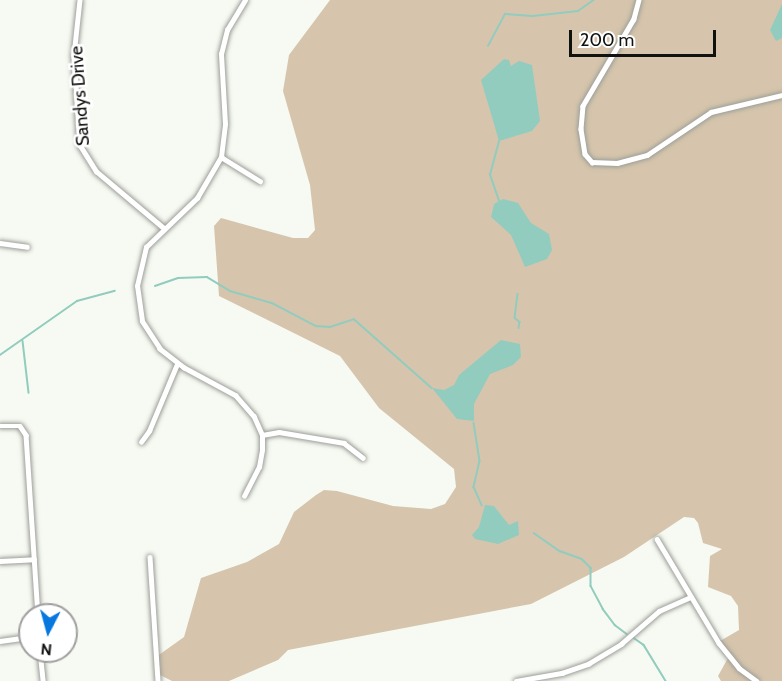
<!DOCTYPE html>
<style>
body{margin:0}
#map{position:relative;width:782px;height:681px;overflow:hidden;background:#f6faf2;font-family:Cabin,sans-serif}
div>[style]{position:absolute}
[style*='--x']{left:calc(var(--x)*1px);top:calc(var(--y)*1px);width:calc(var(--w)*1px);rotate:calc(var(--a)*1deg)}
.green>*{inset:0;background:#d6c5ac}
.water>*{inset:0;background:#91ccbf}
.stream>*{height:1.5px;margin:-0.75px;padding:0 0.75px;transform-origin:0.75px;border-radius:0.75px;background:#91ccbf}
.roads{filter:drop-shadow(0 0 2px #9c9f99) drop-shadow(0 0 2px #9c9f99)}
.street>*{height:4.5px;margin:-2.25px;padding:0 2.25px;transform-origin:2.25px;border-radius:2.25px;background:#fff}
span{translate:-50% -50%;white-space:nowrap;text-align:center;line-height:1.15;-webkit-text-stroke:5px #fff;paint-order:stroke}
.street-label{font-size:18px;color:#10120f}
.north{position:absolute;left:18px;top:603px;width:60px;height:60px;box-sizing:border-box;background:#fff;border:2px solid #9fa09f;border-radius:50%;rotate:186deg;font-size:16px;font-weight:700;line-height:24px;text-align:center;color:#10120f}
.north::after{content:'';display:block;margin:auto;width:21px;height:27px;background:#0877df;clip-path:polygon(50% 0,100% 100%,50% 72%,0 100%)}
.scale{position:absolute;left:569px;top:30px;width:147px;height:27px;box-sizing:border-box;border:3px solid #10120f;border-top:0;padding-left:8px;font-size:18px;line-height:21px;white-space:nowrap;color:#10120f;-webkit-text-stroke:4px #fff;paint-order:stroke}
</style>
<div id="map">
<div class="green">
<div style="clip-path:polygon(330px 0,782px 0,782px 681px,721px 681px,718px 676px,728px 658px,720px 641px,739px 630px,738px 606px,731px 596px,708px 587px,710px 556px,722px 549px,703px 543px,698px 523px,694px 518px,684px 517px,624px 557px,531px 604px,288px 650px,278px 660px,229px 681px,172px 681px,160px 675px,156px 657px,184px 637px,201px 578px,247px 562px,279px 544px,294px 512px,316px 495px,324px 490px,337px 491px,393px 506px,431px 509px,445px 504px,456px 487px,454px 469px,379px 408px,340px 356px,219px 296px,214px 226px,221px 218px,293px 238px,308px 238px,315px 230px,310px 185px,283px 91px,289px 55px)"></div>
</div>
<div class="water">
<div style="clip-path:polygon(782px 4px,782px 38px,776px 41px,770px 30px)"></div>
<div style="clip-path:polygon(504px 59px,509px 60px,511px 66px,519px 61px,532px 65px,540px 121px,532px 131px,499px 141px,481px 80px)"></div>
<div style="clip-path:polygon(503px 199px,518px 203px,531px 223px,549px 234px,552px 250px,547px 259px,525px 267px,511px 235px,491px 217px,494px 204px)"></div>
<div style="clip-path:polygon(501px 340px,520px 344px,521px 357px,513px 365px,490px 374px,474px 404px,474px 421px,457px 419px,432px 388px,444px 390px,454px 385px,459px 375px)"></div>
<div style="clip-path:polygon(485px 505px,494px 506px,509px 525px,518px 521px,519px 535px,498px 544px,475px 539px,472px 535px,479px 527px)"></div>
</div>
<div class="stream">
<div style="--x:488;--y:46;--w:36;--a:-62"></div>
<div style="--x:505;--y:14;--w:28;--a:4"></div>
<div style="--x:533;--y:16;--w:45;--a:-6.3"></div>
<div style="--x:578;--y:11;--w:19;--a:-35"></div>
<div style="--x:499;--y:201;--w:28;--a:-109"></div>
<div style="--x:490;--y:175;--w:35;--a:-75"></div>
<div style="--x:155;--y:286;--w:24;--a:-19"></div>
<div style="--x:178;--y:278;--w:29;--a:-2"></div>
<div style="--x:207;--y:277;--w:27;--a:31"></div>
<div style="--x:230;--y:291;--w:44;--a:15.9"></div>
<div style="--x:272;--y:303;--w:50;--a:27.6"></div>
<div style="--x:316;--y:326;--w:14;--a:4"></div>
<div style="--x:330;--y:327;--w:25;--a:-18"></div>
<div style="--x:354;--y:319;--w:104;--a:41.5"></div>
<div style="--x:518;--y:294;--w:24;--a:97"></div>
<div style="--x:515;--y:318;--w:6;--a:39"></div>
<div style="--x:520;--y:322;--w:6;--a:99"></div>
<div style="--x:23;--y:341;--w:52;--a:83.4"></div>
<div style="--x:0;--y:355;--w:94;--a:-35"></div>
<div style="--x:77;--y:301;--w:39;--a:-15"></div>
<div style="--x:474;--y:423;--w:38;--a:81"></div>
<div style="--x:480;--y:461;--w:27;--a:103"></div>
<div style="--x:474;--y:487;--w:20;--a:66"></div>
<div style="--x:534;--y:533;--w:32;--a:35"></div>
<div style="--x:560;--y:551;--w:23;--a:20"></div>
<div style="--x:582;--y:559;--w:13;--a:45"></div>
<div style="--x:591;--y:568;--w:18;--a:90"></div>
<div style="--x:591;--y:586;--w:26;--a:62"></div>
<div style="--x:603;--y:609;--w:20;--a:53"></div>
<div style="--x:615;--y:625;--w:15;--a:37"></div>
<div style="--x:634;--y:638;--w:12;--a:35"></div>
<div style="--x:644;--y:645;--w:42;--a:58.6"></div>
</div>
<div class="roads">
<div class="street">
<div style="--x:80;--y:0;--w:55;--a:96.2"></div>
<div style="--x:74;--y:55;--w:90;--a:86.2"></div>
<div style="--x:80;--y:145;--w:31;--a:58"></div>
<div style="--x:96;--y:171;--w:89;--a:40"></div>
<div style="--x:639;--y:0;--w:20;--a:105"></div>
<div style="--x:634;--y:19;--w:101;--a:120.4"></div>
<div style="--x:583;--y:106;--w:23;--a:95"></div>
<div style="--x:581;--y:129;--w:25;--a:81"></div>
<div style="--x:585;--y:154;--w:11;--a:49"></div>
<div style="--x:592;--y:162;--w:25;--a:2"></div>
<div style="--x:617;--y:163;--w:31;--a:-15"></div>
<div style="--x:647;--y:155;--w:77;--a:-33.9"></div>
<div style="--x:711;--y:112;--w:73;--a:-13.5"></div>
<div style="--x:221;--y:157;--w:46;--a:31.6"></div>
<div style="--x:0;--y:243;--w:27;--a:8"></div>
<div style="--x:0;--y:426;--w:20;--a:0"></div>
<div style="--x:20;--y:426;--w:11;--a:56"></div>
<div style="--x:26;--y:435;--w:180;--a:86.2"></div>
<div style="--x:262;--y:435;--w:17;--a:-10"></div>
<div style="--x:279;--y:432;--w:66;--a:9.6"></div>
<div style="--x:344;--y:443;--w:24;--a:38"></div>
<div style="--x:141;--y:442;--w:14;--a:-54"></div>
<div style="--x:149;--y:431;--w:73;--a:-67.3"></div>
<div style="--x:244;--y:496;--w:33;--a:-63"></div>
<div style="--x:259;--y:467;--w:17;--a:-80"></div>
<div style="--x:262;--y:450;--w:15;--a:-90"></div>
<div style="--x:262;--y:435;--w:20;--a:-114"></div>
<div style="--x:254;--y:417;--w:28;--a:-131"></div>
<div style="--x:236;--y:396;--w:59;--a:-151.7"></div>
<div style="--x:184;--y:368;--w:31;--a:-142"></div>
<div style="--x:160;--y:349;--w:33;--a:-123"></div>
<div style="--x:142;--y:321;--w:35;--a:-98"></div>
<div style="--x:137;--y:286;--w:40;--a:-77"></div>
<div style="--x:146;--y:247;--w:71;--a:-43.9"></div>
<div style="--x:197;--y:198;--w:48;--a:-59.7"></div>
<div style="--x:221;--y:157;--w:33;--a:-83"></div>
<div style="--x:225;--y:124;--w:70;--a:-93.3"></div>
<div style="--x:221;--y:54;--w:25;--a:-76"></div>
<div style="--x:227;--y:30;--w:35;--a:-59"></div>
<div style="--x:657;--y:539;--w:121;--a:59.2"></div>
<div style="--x:719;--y:643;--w:32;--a:51"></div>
<div style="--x:739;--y:668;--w:22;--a:36"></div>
<div style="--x:150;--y:557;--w:124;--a:86.3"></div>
<div style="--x:0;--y:561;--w:34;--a:-3"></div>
<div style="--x:0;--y:641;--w:30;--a:-8"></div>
<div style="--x:40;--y:651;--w:30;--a:84"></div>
<div style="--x:516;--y:681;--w:47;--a:-9.9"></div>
<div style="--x:562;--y:673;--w:28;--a:-19"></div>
<div style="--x:588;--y:664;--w:39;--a:-31"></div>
<div style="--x:621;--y:644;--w:50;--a:-41"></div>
<div style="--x:659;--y:611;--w:34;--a:-24"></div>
</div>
</div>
<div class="street-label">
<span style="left:80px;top:96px;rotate:-94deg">Sandys Drive</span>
</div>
<div class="north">N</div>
<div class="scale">200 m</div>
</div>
